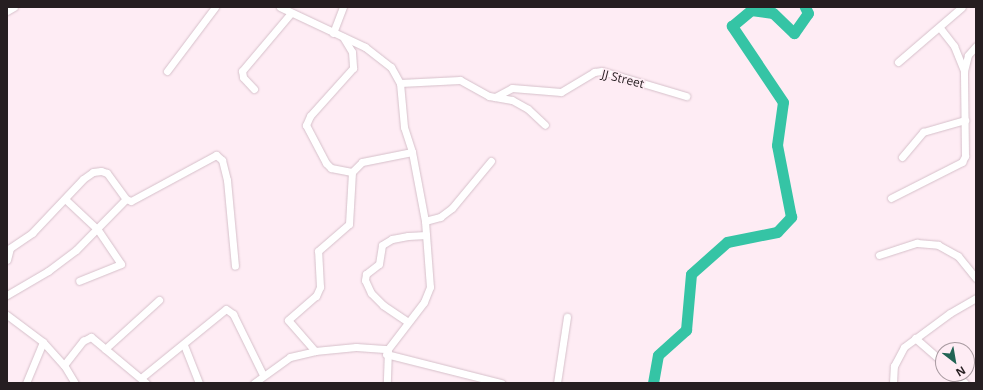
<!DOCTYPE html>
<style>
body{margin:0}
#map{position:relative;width:983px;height:390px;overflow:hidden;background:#feecf4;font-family:"Open Sans",sans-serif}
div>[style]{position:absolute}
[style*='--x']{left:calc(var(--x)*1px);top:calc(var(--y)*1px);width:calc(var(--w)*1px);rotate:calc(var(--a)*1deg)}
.river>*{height:11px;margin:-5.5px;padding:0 5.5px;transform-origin:5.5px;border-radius:5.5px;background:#35c4a5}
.roads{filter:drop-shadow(0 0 1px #d6c0ca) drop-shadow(0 0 1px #d6c0ca)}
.minor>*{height:7px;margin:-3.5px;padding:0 3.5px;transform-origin:3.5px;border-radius:3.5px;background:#fff}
span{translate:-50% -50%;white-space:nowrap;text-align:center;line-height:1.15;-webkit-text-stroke:3px #feecf4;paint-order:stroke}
.street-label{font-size:12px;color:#261e21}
.frame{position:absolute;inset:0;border:8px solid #261e21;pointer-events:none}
.north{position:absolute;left:935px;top:342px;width:40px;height:40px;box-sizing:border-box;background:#feecf4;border:1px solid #a89aa0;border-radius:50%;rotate:149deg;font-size:11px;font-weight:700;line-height:16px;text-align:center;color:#261e21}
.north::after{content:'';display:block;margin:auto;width:14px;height:18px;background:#216454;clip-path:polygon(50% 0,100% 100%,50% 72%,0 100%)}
</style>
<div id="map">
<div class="river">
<div style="--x:653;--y:383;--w:28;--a:-80"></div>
<div style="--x:658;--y:355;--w:38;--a:-42"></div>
<div style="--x:686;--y:330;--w:56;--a:-84.9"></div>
<div style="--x:691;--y:274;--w:48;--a:-41.6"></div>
<div style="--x:727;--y:242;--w:51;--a:-11.3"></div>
<div style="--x:777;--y:232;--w:21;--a:-47"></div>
<div style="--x:791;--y:217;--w:73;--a:-101"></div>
<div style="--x:777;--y:145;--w:43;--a:-82.1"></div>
<div style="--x:783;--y:102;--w:92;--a:-123.9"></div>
<div style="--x:732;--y:26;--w:25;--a:-40"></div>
<div style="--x:751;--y:10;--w:22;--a:8"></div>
<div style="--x:773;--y:13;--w:29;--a:44"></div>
<div style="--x:794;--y:33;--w:24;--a:-55"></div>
<div style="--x:808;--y:13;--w:7;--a:-117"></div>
</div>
<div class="roads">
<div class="minor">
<div style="--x:280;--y:7;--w:94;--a:25.2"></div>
<div style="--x:365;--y:47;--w:33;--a:38"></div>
<div style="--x:391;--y:67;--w:18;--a:61"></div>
<div style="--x:400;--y:83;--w:44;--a:84.8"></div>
<div style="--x:404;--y:127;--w:26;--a:72"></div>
<div style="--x:412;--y:152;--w:70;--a:79.3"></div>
<div style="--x:425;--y:221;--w:66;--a:85.7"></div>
<div style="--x:430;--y:287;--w:16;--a:112"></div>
<div style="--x:424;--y:302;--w:59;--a:127.5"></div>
<div style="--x:388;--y:349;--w:34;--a:92"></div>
<div style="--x:7;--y:11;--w:8;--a:-30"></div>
<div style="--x:940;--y:28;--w:23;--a:52"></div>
<div style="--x:954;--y:46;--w:27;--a:68"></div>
<div style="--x:333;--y:33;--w:28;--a:-69"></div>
<div style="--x:343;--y:37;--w:17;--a:59"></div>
<div style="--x:352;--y:52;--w:16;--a:86"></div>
<div style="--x:353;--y:68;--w:64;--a:131.9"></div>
<div style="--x:310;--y:116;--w:10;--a:114"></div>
<div style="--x:306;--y:125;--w:43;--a:62.2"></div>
<div style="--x:326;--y:163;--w:7;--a:45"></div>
<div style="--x:331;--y:168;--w:21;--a:11"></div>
<div style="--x:898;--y:62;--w:84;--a:-40.7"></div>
<div style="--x:167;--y:71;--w:80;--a:-53.1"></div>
<div style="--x:400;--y:83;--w:60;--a:-2.9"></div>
<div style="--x:460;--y:80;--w:33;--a:29"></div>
<div style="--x:489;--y:96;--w:23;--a:10"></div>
<div style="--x:512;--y:100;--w:18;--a:29"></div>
<div style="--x:528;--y:109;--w:23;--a:43"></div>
<div style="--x:254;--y:89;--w:16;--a:-133"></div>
<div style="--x:243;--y:77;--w:6;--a:-99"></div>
<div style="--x:242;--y:71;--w:75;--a:-49.9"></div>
<div style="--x:495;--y:97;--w:19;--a:-28"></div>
<div style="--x:512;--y:88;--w:49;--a:4.7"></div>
<div style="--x:561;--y:92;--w:39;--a:-31"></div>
<div style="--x:594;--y:72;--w:8;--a:-7"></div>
<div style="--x:602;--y:71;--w:88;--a:16.6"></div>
<div style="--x:902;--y:157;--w:33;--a:-50"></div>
<div style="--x:923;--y:132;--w:44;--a:-15.9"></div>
<div style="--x:891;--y:198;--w:80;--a:-26.9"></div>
<div style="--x:962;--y:162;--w:7;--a:-63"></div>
<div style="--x:965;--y:156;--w:85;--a:-90.7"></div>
<div style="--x:964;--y:71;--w:16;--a:-76"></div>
<div style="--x:968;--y:55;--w:12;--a:-48"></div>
<div style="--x:65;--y:199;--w:45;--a:43.2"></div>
<div style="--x:98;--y:230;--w:41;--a:55.9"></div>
<div style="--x:121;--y:264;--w:45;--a:158"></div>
<div style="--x:425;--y:221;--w:16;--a:-15"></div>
<div style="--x:440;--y:217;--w:15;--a:-37"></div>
<div style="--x:452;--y:208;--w:61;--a:-50.3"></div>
<div style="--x:879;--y:255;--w:40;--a:-18"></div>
<div style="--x:917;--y:243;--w:21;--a:5"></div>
<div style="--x:938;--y:245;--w:23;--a:29"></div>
<div style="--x:958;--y:256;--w:28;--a:51"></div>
<div style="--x:7;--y:260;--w:12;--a:-76"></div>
<div style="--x:10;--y:248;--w:27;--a:-34"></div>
<div style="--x:32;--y:233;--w:74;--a:-46.6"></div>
<div style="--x:83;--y:179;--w:12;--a:-35"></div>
<div style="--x:93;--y:172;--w:8;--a:-7"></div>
<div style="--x:101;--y:171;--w:6;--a:18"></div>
<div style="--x:107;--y:173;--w:32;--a:54"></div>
<div style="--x:126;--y:199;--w:5;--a:22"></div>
<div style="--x:131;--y:201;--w:97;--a:-28.4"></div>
<div style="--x:216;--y:155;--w:8;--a:40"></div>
<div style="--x:222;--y:160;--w:21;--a:76"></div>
<div style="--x:227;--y:180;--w:86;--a:84.7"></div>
<div style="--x:7;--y:295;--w:48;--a:-30.3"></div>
<div style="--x:48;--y:271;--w:35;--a:-37"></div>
<div style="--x:76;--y:250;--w:71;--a:-45.6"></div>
<div style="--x:7;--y:315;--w:45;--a:36.9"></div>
<div style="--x:43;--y:342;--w:31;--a:48"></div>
<div style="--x:64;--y:365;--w:21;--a:59"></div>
<div style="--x:408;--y:322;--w:30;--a:-146"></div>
<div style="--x:383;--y:305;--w:17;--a:-135"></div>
<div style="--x:371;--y:293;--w:14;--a:-115"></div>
<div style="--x:365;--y:280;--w:6;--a:-81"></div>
<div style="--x:366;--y:274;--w:16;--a:-38"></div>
<div style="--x:379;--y:264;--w:19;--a:-81"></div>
<div style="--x:382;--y:245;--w:12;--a:-31"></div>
<div style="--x:392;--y:239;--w:16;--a:-11"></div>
<div style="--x:408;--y:236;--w:18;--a:-3"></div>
<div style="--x:915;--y:338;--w:37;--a:41"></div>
<div style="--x:184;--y:345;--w:41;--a:68.5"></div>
<div style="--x:105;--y:349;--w:73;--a:-42.2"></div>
<div style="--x:315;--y:351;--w:41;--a:-131.1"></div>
<div style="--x:288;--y:320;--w:37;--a:-41"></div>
<div style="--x:316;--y:296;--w:10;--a:-66"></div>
<div style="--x:320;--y:287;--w:36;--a:-93"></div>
<div style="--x:318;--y:251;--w:41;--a:-41.1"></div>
<div style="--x:349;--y:224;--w:52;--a:-86.7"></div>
<div style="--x:352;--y:172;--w:14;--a:-45"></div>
<div style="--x:362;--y:162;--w:51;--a:-11.3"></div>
<div style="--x:386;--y:354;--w:119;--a:14.2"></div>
<div style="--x:64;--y:365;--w:31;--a:-52"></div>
<div style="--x:83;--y:341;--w:9;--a:-27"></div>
<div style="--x:91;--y:337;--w:72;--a:39.9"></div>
<div style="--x:956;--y:374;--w:13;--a:45"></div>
<div style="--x:141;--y:378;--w:109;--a:-39.1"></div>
<div style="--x:226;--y:309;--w:9;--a:36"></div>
<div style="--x:233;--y:314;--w:68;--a:63.8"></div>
<div style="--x:26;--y:383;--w:44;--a:-67.5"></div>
<div style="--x:254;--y:383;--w:44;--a:-35.8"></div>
<div style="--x:290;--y:357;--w:26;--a:-13"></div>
<div style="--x:315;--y:351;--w:41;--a:-5.6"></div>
<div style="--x:356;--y:347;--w:32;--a:4"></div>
<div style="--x:557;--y:383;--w:67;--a:-81.4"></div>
<div style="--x:893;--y:383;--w:17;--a:-87"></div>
<div style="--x:894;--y:366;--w:21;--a:-62"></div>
<div style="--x:904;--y:347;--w:57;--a:-36.5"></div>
<div style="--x:950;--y:313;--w:30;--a:-30"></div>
</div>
</div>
<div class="street-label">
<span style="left:623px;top:79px;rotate:14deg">JJ Street</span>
</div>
<div class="frame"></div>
<div class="north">N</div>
</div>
